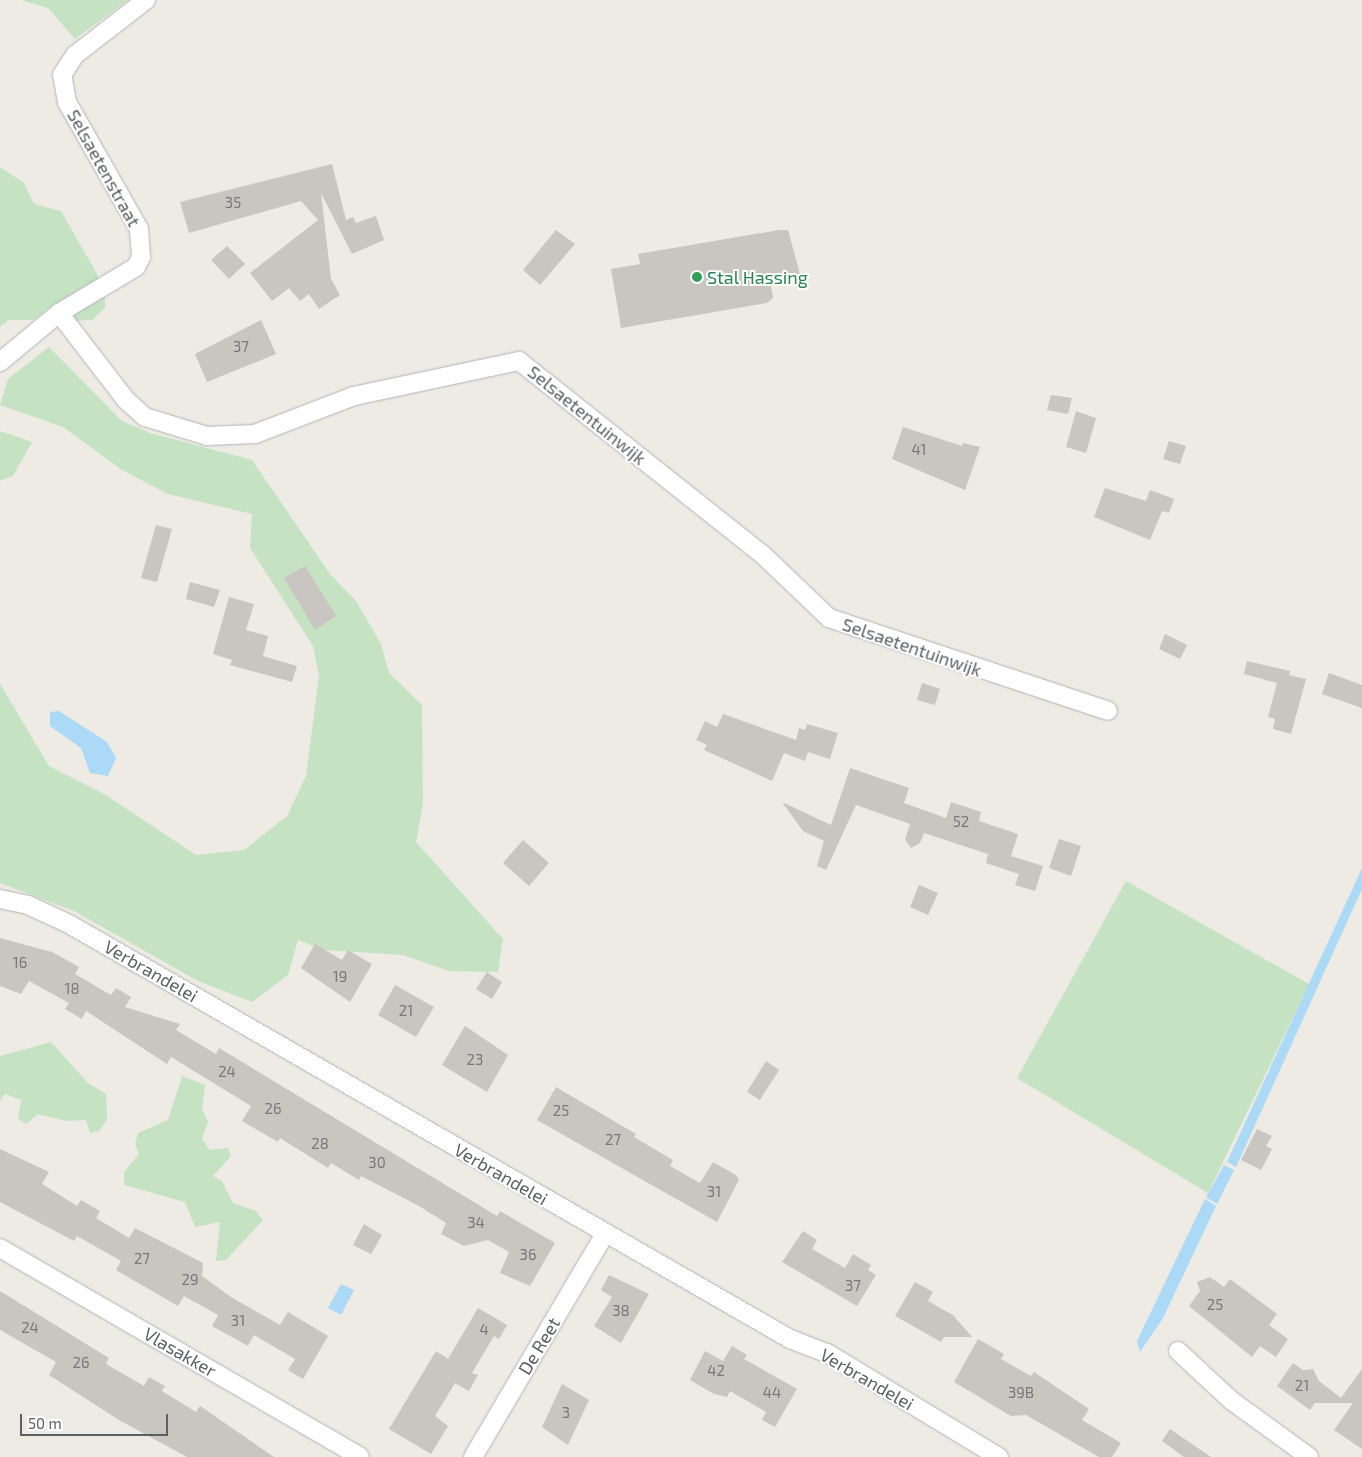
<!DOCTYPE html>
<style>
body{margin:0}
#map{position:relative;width:1362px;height:1457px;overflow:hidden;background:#edebe4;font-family:"Exo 2",sans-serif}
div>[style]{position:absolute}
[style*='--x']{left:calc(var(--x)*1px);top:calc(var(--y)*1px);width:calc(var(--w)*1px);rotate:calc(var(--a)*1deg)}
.green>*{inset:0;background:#c5e2c3}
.water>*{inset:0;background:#abd9f6}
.building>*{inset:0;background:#c9c5c1}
.roads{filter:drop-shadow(0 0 1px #b2b5b8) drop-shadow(0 0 1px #b2b5b8)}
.street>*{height:18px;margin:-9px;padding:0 9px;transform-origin:9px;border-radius:9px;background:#fff}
.dots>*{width:14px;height:14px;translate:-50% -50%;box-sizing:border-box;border:2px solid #fff;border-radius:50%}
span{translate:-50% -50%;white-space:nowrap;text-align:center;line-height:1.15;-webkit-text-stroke:4px #fff;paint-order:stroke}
.number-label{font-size:15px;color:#77797a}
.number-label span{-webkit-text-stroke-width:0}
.street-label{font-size:18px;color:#5c6063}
.leisure-label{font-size:18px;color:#27864d}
.left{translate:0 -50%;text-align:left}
.scale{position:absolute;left:20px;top:1414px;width:148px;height:22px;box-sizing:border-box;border:2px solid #5c6063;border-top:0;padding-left:6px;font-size:15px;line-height:18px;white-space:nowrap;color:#5c6063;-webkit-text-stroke:4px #fff;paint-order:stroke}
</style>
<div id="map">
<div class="green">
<div style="clip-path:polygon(21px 0,128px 0,75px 39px,48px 8px)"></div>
<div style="clip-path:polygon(0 167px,24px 183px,34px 204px,61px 211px,97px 274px,105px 297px,105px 308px,92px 320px,74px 321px,53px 305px,33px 320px,8px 320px,0 327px)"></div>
<div style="clip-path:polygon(49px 347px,122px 421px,150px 433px,252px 460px,330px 574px,356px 601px,381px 644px,389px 673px,422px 705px,423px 803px,416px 842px,503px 939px,498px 972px,449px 971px,403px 955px,324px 950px,298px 940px,288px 975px,252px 1002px,198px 981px,74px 911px,0 883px,0 684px,49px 766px,104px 794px,196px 855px,244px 850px,287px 816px,306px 776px,319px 676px,313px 646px,250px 548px,252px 514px,168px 494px,122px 470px,63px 427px,0 405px,8px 379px)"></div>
<div style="clip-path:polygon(0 431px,32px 442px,13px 476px,0 481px)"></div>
<div style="clip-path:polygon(1126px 881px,1309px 984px,1208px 1193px,1017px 1078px)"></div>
<div style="clip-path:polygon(51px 1042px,88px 1083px,106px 1094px,107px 1120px,99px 1131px,90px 1133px,86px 1120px,66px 1121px,38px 1114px,26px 1124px,18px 1119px,21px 1100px,5px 1094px,0 1101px,0 1056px)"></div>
<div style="clip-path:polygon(182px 1076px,205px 1085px,202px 1109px,208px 1122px,202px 1139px,210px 1150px,228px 1148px,231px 1156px,213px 1176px,222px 1181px,233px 1203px,256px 1211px,263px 1220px,226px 1260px,216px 1261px,220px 1222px,195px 1227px,185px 1202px,124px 1185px,124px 1172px,139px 1154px,135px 1144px,138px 1133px,168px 1120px)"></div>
</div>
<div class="water">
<div style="clip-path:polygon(59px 711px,107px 742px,116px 758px,108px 776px,90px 773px,81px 748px,50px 726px,50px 712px)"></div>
<div style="clip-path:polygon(1362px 868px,1362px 889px,1236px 1167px,1227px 1162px)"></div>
<div style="clip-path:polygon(1224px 1165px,1234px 1170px,1217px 1204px,1206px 1197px)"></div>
<div style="clip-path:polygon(1205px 1199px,1216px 1206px,1163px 1318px,1140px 1352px,1137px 1341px)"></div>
<div style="clip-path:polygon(341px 1284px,354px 1290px,341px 1315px,328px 1308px)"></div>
</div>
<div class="building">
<div style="clip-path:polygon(332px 164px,346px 220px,353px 217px,356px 223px,376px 216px,384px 240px,352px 254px,321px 193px,331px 279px,340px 295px,319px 309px,309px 294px,300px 301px,289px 288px,272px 301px,250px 273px,318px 220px,301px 201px,189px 233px,180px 202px)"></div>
<div style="clip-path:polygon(556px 230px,575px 244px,540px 285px,523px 270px)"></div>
<div style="clip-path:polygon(779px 230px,788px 230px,800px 274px,770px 279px,773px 298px,767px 303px,621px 328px,611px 269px,640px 264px,638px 254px)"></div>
<div style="clip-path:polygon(227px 246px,245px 264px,229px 279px,211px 260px)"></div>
<div style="clip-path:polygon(261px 320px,276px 354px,207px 382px,195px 354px)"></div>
<div style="clip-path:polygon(1051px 395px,1072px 398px,1068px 414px,1047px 410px)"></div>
<div style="clip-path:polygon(1076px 411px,1096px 418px,1086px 453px,1066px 447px)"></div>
<div style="clip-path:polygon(903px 427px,962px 446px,963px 443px,980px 447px,965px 490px,892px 459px)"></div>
<div style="clip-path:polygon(1169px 441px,1186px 446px,1180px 464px,1163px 459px)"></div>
<div style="clip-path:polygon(1105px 488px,1146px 501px,1150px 490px,1174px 499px,1169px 513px,1162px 511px,1150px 540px,1094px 517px)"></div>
<div style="clip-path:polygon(156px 525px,172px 529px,157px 582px,141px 578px)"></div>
<div style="clip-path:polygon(305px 566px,336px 616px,315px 630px,284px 578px)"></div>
<div style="clip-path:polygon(190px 582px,220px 590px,214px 607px,186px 599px)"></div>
<div style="clip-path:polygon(229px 597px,254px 604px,246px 630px,268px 636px,263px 656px,297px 666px,292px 682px,230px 665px,232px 660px,213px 654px)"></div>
<div style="clip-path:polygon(1165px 634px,1187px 645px,1180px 659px,1159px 649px)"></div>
<div style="clip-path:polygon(1247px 661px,1290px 671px,1289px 675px,1306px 679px,1291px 734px,1273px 729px,1275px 719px,1268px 717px,1277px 683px,1244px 674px)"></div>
<div style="clip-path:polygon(1329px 673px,1362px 685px,1362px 708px,1322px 694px)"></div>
<div style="clip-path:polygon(922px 683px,940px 689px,935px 705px,917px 700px)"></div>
<div style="clip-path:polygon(723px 714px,796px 740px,799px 728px,805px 730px,807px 724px,838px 733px,830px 759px,808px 752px,805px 761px,784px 753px,772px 781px,704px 750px,707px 745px,696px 740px,705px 721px,717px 727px)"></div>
<div style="clip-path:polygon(850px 768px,909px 788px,904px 803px,946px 818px,951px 802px,981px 812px,979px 821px,1018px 834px,1011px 856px,1043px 866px,1035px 891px,1015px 885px,1019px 874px,986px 863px,988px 854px,924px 833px,920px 843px,911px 848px,905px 839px,910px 824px,856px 805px,826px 870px,817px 866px,824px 841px,803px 831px,782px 802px,831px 825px)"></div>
<div style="clip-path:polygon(1059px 839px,1081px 846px,1071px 876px,1049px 868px)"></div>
<div style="clip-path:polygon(523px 840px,549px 863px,529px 886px,503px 863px)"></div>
<div style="clip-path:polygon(919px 885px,938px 893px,928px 915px,910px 907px)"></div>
<div style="clip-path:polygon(0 938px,52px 952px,79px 967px,75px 974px,111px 995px,116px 988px,131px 997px,125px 1007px,180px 1024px,176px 1030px,216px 1054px,219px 1048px,497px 1216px,500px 1211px,555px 1243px,530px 1286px,500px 1273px,509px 1252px,488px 1240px,464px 1246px,441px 1234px,446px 1223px,419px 1206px,361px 1176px,359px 1180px,331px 1163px,328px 1168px,280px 1138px,278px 1142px,242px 1121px,251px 1106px,171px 1057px,167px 1064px,86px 1011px,82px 1019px,65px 1009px,69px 1003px,29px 981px,21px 994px,0 986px)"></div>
<div style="clip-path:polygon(315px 944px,342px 960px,348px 950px,372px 964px,350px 1002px,301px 968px)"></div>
<div style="clip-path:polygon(487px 972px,502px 982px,492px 999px,476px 989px)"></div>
<div style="clip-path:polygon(395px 985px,434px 1007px,416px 1037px,378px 1015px)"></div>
<div style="clip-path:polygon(465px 1026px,508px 1055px,487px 1092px,442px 1065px)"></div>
<div style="clip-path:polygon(766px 1061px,779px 1070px,760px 1100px,747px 1092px)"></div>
<div style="clip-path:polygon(556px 1087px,636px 1134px,634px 1137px,673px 1160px,670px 1166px,700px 1183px,713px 1162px,736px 1175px,739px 1180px,717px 1222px,537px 1120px)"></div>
<div style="clip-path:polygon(1257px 1129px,1272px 1136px,1266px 1146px,1272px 1149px,1261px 1170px,1241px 1160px)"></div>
<div style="clip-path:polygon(0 1149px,49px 1172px,42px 1184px,77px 1206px,81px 1200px,100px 1211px,96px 1218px,129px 1238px,135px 1228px,203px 1263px,202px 1276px,231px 1297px,280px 1325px,288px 1312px,328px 1336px,303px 1379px,288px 1370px,295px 1359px,254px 1335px,248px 1346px,212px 1326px,218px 1315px,184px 1296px,178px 1306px,116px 1270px,121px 1261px,77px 1236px,74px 1241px,0 1202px)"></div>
<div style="clip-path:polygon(364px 1224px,382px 1235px,371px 1254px,353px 1245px)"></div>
<div style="clip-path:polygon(803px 1231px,817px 1240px,812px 1249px,845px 1268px,853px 1254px,871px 1265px,868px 1270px,876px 1275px,857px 1306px,782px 1262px)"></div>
<div style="clip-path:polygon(609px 1275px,649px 1294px,621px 1343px,594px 1326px,612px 1297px,601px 1290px)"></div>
<div style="clip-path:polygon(1210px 1277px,1224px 1287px,1230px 1279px,1277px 1314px,1269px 1325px,1288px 1339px,1276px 1357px,1260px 1346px,1252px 1357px,1189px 1306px,1200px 1291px,1197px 1282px)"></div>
<div style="clip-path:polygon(915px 1282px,933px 1292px,928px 1301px,953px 1315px,972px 1337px,944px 1337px,941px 1342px,895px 1316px)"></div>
<div style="clip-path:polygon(0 1291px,109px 1358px,106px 1364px,144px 1386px,149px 1377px,165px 1386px,162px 1391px,196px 1412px,200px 1406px,274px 1457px,187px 1457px,119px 1420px,49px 1375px,56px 1362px,0 1330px)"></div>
<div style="clip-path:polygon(478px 1308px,507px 1325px,499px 1339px,494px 1336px,472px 1373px,478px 1375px,469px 1391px,455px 1383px,435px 1416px,448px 1426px,431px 1454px,389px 1429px,436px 1351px,448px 1359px)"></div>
<div style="clip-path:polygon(978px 1339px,1004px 1354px,1001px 1359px,1031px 1376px,1034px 1372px,1089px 1409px,1082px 1420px,1121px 1443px,1112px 1457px,1099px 1457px,1026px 1415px,1011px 1416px,954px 1382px)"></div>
<div style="clip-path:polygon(732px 1346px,747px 1355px,744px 1359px,797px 1389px,775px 1427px,762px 1420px,766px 1412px,730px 1391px,727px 1397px,714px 1394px,690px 1380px,705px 1351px,723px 1361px)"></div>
<div style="clip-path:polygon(1293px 1363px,1303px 1370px,1313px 1369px,1319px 1381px,1341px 1398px,1362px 1369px,1362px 1449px,1334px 1430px,1353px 1403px,1315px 1403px,1310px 1410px,1277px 1386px)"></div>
<div style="clip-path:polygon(562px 1384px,589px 1400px,568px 1445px,542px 1427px)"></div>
<div style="clip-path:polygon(1170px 1429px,1211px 1457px,1184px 1457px,1162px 1441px)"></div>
</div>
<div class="roads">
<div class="street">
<div style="--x:59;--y:313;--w:110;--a:52.4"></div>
<div style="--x:126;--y:400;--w:25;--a:42"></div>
<div style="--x:145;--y:417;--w:65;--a:17"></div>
<div style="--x:207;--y:436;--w:48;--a:-2.4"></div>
<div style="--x:255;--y:434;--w:106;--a:-21"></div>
<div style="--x:354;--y:396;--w:169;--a:-12"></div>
<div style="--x:519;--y:361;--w:312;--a:38.5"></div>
<div style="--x:763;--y:555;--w:91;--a:43.7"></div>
<div style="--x:829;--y:618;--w:294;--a:18.4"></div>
<div style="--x:0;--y:362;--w:77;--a:-39.7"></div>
<div style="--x:59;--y:313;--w:90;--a:-30.9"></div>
<div style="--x:136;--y:267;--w:11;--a:-63"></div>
<div style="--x:141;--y:257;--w:28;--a:-94"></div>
<div style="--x:139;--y:229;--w:146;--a:-119.6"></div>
<div style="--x:67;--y:102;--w:27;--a:-100"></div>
<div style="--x:62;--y:75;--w:24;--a:-57"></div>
<div style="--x:75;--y:55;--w:90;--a:-37.8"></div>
<div style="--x:0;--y:899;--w:29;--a:12"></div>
<div style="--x:28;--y:905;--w:45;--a:24.9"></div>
<div style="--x:69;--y:924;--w:832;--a:29.92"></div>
<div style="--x:790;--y:1339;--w:40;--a:21"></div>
<div style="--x:827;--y:1353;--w:201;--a:31.2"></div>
<div style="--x:0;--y:1248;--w:416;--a:30.1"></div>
<div style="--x:1178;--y:1351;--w:74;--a:42.8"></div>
<div style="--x:1232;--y:1401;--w:95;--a:36"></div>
<div style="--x:473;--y:1457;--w:259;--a:-59.4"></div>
</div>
</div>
<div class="dots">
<div style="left:697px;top:277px;background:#2e9e5b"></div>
</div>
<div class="number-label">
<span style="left:233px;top:203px">35</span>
<span style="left:241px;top:347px">37</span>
<span style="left:919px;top:450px">41</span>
<span style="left:961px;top:822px">52</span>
<span style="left:20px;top:963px">16</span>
<span style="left:340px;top:977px">19</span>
<span style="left:72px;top:989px">18</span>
<span style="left:406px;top:1011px">21</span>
<span style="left:475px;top:1060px">23</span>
<span style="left:227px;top:1072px">24</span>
<span style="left:273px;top:1109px">26</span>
<span style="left:561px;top:1111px">25</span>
<span style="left:613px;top:1140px">27</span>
<span style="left:320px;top:1144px">28</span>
<span style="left:377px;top:1163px">30</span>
<span style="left:714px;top:1192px">31</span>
<span style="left:476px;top:1223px">34</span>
<span style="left:528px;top:1255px">36</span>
<span style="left:142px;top:1259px">27</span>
<span style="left:190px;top:1280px">29</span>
<span style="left:853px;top:1286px">37</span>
<span style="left:1215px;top:1305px">25</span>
<span style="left:621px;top:1311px">38</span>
<span style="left:238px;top:1321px">31</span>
<span style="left:30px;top:1328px">24</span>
<span style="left:484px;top:1330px">4</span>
<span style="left:81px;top:1363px">26</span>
<span style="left:716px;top:1371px">42</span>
<span style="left:1302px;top:1386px">21</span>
<span style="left:772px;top:1393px">44</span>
<span style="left:1021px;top:1393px">39B</span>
<span style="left:566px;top:1413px">3</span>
</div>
<div class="street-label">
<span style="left:104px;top:168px;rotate:61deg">Selsaetenstraat</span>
<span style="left:587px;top:415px;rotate:39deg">Selsaetentuinwijk</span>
<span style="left:912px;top:647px;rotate:19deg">Selsaetentuinwijk</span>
<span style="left:151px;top:971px;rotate:30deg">Verbrandelei</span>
<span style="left:501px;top:1174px;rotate:30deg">Verbrandelei</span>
<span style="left:539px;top:1346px;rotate:-59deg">De Reet</span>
<span style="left:180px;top:1352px;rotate:30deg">Vlasakker</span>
<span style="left:867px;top:1379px;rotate:30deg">Verbrandelei</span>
</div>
<div class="leisure-label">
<span class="left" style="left:707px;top:277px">Stal Hassing</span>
</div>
<div class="scale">50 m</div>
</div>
